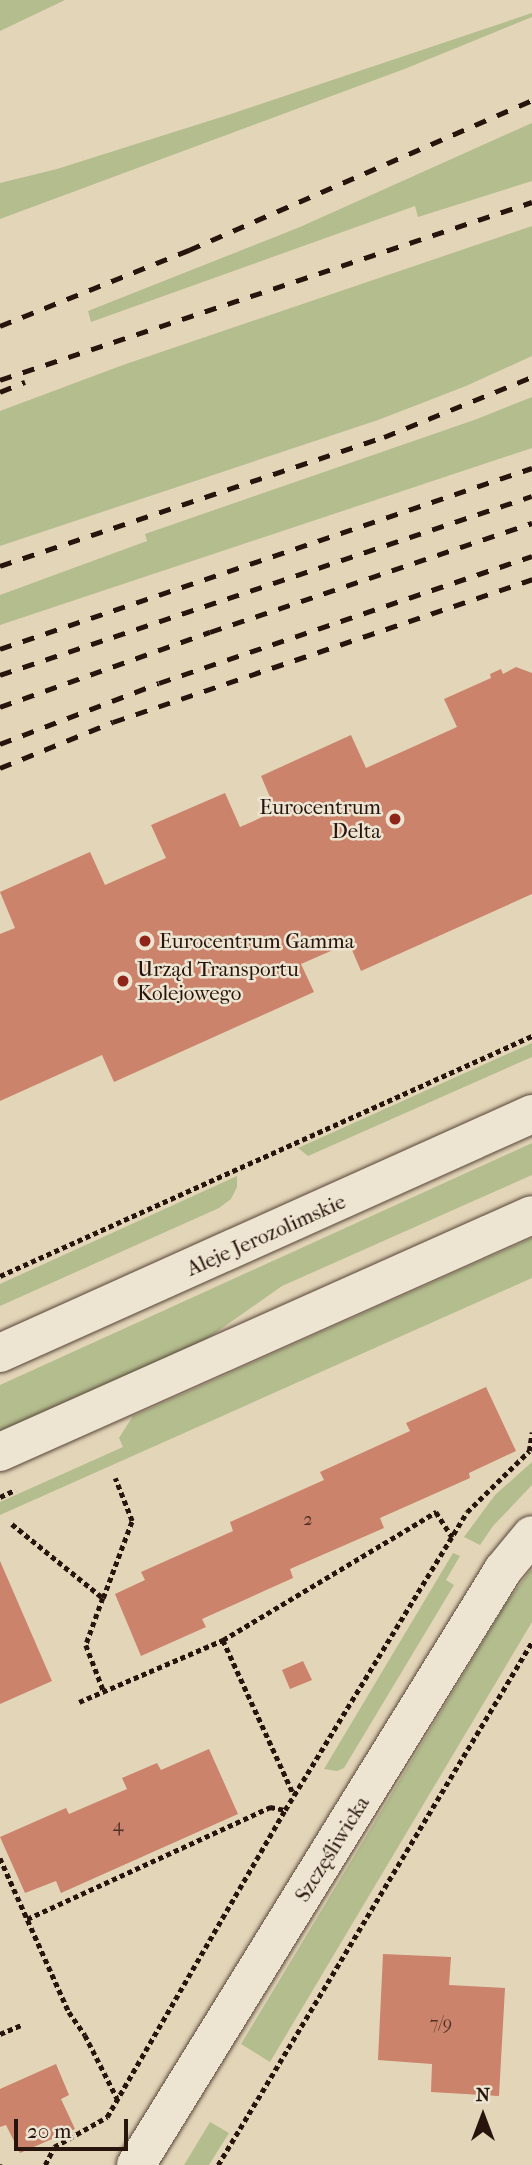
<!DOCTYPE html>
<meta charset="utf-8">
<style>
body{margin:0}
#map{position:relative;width:532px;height:2165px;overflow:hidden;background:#e3d5b8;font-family:"IM FELL French Canon",serif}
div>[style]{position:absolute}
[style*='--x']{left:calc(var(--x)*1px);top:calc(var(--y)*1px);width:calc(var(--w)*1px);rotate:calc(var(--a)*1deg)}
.green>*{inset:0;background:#b4bd8e}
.building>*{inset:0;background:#cb836b}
.path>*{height:4.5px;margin-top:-2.25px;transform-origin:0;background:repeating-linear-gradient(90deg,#27140c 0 5px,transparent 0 8.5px)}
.roads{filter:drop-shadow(0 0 2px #564437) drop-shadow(0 0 2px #564437)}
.tertiary>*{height:38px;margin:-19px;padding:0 19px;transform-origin:19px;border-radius:19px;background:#ede4d1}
.secondary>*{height:38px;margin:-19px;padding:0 19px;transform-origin:19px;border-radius:19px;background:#ede4d1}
.rail>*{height:5px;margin-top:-2.5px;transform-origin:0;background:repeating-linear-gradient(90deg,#27140c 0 12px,transparent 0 24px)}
.dots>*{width:19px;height:19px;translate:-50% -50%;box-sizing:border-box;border:4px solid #ede4d1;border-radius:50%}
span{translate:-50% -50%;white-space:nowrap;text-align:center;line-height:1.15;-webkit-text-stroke:5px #ede4d1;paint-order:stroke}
.number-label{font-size:18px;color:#503024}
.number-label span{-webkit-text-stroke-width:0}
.poi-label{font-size:21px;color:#27140c}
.right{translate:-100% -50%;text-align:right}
.left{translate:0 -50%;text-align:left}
.street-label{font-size:21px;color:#27140c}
.north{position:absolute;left:448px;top:2081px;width:70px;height:70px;-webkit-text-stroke:5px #ede4d1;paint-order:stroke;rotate:0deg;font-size:19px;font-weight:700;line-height:28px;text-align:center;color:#27140c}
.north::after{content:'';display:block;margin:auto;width:24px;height:32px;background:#27140c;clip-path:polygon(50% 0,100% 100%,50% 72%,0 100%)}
.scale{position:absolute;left:14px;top:2119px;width:114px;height:32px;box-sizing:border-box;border:4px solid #27140c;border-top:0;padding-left:9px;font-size:21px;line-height:24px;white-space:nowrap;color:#27140c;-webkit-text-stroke:5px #ede4d1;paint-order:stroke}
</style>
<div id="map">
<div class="green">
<div style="clip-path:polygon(0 0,65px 0,0 31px)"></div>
<div style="clip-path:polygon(532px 13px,532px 17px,407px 68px,0 219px,0 183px,57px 169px,234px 113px)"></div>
<div style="clip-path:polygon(532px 123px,532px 181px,418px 217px,415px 206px,91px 322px,88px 311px,300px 227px)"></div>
<div style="clip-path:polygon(532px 226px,532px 356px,466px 386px,378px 420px,0 546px,0 411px,123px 365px)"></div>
<div style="clip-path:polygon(532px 397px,532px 448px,0 625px,0 595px,147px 541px,145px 534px,477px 419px)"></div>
<div style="clip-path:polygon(532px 1043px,532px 1057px,308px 1156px,298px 1148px)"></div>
<div style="clip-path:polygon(532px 1143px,532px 1175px,282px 1286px,201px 1343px,0 1431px,0 1385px)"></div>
<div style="clip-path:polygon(237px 1176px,237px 1187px,231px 1199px,219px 1208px,0 1306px,0 1284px)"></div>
<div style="clip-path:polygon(532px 1238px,532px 1278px,0 1515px,0 1502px,123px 1447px,119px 1438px,133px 1416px)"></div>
<div style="clip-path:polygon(532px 1462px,532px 1485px,493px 1526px,480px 1545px,464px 1537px,495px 1495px)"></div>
<div style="clip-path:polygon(453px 1553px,460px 1556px,446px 1580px,454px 1585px,344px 1768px,337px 1771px,324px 1769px)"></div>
<div style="clip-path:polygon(532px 1568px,532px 1622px,270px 2062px,241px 2044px,507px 1602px)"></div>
<div style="clip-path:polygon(210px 2122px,229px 2133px,209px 2165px,184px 2165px)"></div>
</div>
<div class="building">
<div style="clip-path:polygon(516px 667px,532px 673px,532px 894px,361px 971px,349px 943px,301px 964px,314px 992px,114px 1082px,102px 1055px,0 1101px,0 934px,15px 928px,0 892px,90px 852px,105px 885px,166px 858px,151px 825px,225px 793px,240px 827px,276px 811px,261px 776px,351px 735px,366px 768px,457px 727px,444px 699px,491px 678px,490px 674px,501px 669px,503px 674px)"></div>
<div style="clip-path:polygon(486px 1387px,516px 1451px,469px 1473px,470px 1478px,380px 1518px,384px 1528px,290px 1569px,293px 1578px,202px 1619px,206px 1627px,141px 1656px,115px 1594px,145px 1580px,141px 1572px,233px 1531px,230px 1522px,324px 1480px,320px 1472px,410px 1431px,406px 1423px)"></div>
<div style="clip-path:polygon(0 1561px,52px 1681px,0 1704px)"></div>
<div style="clip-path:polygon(303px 1661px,312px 1680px,290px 1689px,282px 1670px)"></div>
<div style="clip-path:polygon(209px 1749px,238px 1814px,61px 1893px,56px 1881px,25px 1893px,0 1837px,66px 1808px,69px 1814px,127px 1789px,122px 1778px,157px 1763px,161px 1770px)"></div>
<div style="clip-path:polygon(383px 1954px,451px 1957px,449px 1985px,505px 1988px,499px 2096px,431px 2092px,432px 2064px,378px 2060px)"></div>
<div style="clip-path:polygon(56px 2064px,69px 2095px,61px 2099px,75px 2129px,20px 2153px,6px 2125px,0 2127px,0 2089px)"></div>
</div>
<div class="path">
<div style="--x:0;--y:1276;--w:584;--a:-24.28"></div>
<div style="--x:0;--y:1497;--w:17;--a:-25"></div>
<div style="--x:12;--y:1524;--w:117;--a:39.1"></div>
<div style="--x:103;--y:1598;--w:50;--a:109.9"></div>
<div style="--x:86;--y:1645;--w:50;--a:69"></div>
<div style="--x:103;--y:1598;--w:82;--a:-69.4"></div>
<div style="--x:132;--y:1521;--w:46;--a:-111.6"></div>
<div style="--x:223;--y:1640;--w:170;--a:65.4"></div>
<div style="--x:79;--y:1702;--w:157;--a:-23.3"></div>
<div style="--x:223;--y:1640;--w:249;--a:-31"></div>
<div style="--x:436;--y:1512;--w:30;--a:57"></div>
<div style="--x:0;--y:1858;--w:169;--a:65.9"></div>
<div style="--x:69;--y:2012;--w:28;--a:55"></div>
<div style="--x:85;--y:2035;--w:71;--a:63.1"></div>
<div style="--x:27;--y:1919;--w:268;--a:-24.7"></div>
<div style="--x:270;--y:1807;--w:15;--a:11"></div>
<div style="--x:0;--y:2034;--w:25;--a:-23"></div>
<div style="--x:0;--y:2164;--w:1;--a:90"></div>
<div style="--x:45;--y:2165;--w:20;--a:-63"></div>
<div style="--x:54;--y:2147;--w:61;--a:-29.5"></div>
<div style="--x:107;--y:2117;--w:355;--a:-59.9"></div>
<div style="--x:285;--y:1810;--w:349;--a:-58.6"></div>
<div style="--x:467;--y:1512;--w:87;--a:-44.5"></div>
<div style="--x:529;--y:1451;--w:19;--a:-81"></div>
<div style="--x:218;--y:2165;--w:610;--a:-59.02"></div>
</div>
<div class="roads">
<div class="tertiary">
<div style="--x:136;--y:2165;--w:699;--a:-58.33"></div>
<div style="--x:503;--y:1570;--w:45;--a:-50.4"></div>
</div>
<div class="secondary">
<div style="--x:0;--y:1353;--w:583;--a:-24.19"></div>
<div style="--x:0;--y:1452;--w:582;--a:-24.01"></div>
</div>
</div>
<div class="rail">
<div style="--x:0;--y:326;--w:204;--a:-21.9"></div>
<div style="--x:189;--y:250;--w:374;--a:-23.6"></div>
<div style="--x:0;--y:380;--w:561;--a:-18.5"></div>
<div style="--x:0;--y:392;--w:27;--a:-22"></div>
<div style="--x:0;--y:566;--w:405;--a:-18.6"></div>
<div style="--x:384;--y:437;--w:160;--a:-22.1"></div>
<div style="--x:0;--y:649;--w:562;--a:-18.79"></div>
<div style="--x:0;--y:675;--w:561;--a:-18.6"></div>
<div style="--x:0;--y:707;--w:223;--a:-19.7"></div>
<div style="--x:210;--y:632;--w:340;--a:-18.7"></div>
<div style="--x:0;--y:744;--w:170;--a:-21"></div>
<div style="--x:159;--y:683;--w:394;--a:-18.8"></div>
<div style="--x:0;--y:768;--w:122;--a:-22.2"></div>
<div style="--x:113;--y:722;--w:443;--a:-18.8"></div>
</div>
<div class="dots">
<div style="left:395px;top:819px;background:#8f2418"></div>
<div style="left:145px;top:941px;background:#8f2418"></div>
<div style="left:123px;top:981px;background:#8f2418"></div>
</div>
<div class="number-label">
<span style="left:308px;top:1520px">2</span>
<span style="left:118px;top:1826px">4</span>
<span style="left:441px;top:2024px">7/9</span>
</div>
<div class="poi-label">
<span class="right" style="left:381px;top:819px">Eurocentrum<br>Delta</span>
<span class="left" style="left:159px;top:941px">Eurocentrum Gamma</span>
<span class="left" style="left:137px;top:981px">Urząd Transportu<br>Kolejowego</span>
</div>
<div class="street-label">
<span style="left:266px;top:1235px;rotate:-24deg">Aleje Jerozolimskie</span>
<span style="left:332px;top:1849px;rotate:-58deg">Szczęśliwicka</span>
</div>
<div class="north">N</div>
<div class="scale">20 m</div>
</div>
